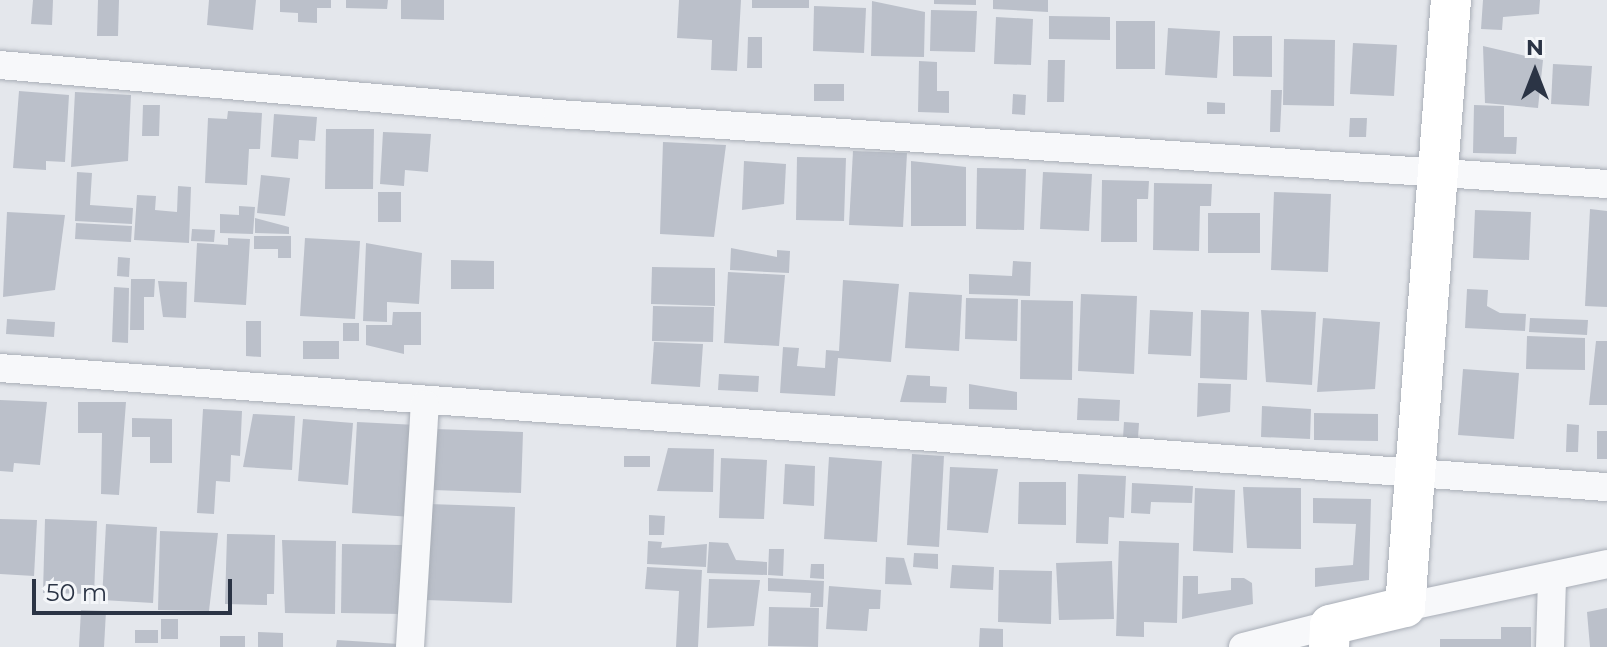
<!DOCTYPE html>
<style>
body{margin:0}
#map{position:relative;width:1607px;height:647px;overflow:hidden;background:#e4e7ec;font-family:Montserrat,sans-serif}
div>[style]{position:absolute}
[style*='--x']{left:calc(var(--x)*1px);top:calc(var(--y)*1px);width:calc(var(--w)*1px);rotate:calc(var(--a)*1deg)}
.building>*{inset:0;background:#bbc0ca}
.roads{filter:drop-shadow(0 0 2px #a9aeb7) drop-shadow(0 0 2px #a9aeb7)}
.street>*{height:28px;margin:-14px;padding:0 14px;transform-origin:14px;border-radius:14px;background:#f7f8fa}
.secondary>*{height:40px;margin:-20px;padding:0 20px;transform-origin:20px;border-radius:20px;background:#fff}
span{translate:-50% -50%;white-space:nowrap;text-align:center;line-height:1.15;-webkit-text-stroke:8px #f4f6f9;paint-order:stroke}
.north{position:absolute;left:1495px;top:32px;width:80px;height:80px;-webkit-text-stroke:6px #f4f6f9;paint-order:stroke;rotate:0deg;font-size:22px;font-weight:700;line-height:32px;text-align:center;color:#2b3445}
.north::after{content:'';display:block;margin:auto;width:28px;height:36px;background:#2b3445;clip-path:polygon(50% 0,100% 100%,50% 72%,0 100%)}
.scale{position:absolute;left:32px;top:579px;width:200px;height:36px;box-sizing:border-box;border:4px solid #2b3445;border-top:0;padding-left:10px;font-size:24px;line-height:28px;white-space:nowrap;color:#2b3445;-webkit-text-stroke:6px #f4f6f9;paint-order:stroke}
</style>
<div id="map">
<div class="building">
<div style="clip-path:polygon(33px 0,53px 0,52px 25px,31px 24px)"></div>
<div style="clip-path:polygon(98px 0,119px 0,118px 36px,97px 36px)"></div>
<div style="clip-path:polygon(209px 0,256px 0,253px 30px,207px 25px)"></div>
<div style="clip-path:polygon(280px 0,331px 0,331px 8px,317px 8px,317px 23px,298px 22px,298px 13px,280px 12px)"></div>
<div style="clip-path:polygon(346px 0,388px 0,387px 9px,346px 8px)"></div>
<div style="clip-path:polygon(401px 0,444px 0,444px 20px,401px 19px)"></div>
<div style="clip-path:polygon(679px 0,741px 0,737px 71px,711px 70px,712px 40px,677px 38px)"></div>
<div style="clip-path:polygon(752px 0,809px 0,809px 8px,752px 8px)"></div>
<div style="clip-path:polygon(934px 0,976px 0,976px 5px,934px 4px)"></div>
<div style="clip-path:polygon(993px 0,1048px 0,1048px 12px,993px 9px)"></div>
<div style="clip-path:polygon(1483px 0,1540px 0,1539px 14px,1503px 17px,1502px 30px,1481px 29px)"></div>
<div style="clip-path:polygon(872px 1px,925px 12px,924px 57px,871px 56px)"></div>
<div style="clip-path:polygon(814px 6px,866px 8px,864px 53px,813px 51px)"></div>
<div style="clip-path:polygon(931px 10px,977px 11px,975px 52px,930px 51px)"></div>
<div style="clip-path:polygon(1049px 16px,1110px 17px,1110px 40px,1049px 39px)"></div>
<div style="clip-path:polygon(996px 17px,1033px 19px,1031px 65px,994px 64px)"></div>
<div style="clip-path:polygon(1116px 21px,1155px 21px,1155px 69px,1116px 69px)"></div>
<div style="clip-path:polygon(1168px 28px,1220px 31px,1217px 78px,1165px 75px)"></div>
<div style="clip-path:polygon(1233px 36px,1272px 36px,1272px 77px,1233px 76px)"></div>
<div style="clip-path:polygon(748px 37px,762px 37px,762px 68px,747px 68px)"></div>
<div style="clip-path:polygon(1284px 39px,1335px 40px,1334px 106px,1283px 105px)"></div>
<div style="clip-path:polygon(1353px 43px,1397px 45px,1394px 96px,1350px 94px)"></div>
<div style="clip-path:polygon(1483px 46px,1543px 60px,1538px 108px,1485px 103px)"></div>
<div style="clip-path:polygon(1048px 60px,1065px 60px,1064px 102px,1047px 102px)"></div>
<div style="clip-path:polygon(919px 61px,937px 62px,937px 91px,949px 91px,949px 113px,918px 112px)"></div>
<div style="clip-path:polygon(1553px 64px,1592px 66px,1589px 106px,1551px 104px)"></div>
<div style="clip-path:polygon(814px 84px,844px 84px,844px 101px,814px 101px)"></div>
<div style="clip-path:polygon(1271px 90px,1282px 90px,1280px 132px,1270px 132px)"></div>
<div style="clip-path:polygon(19px 91px,69px 95px,65px 162px,46px 161px,46px 170px,13px 168px)"></div>
<div style="clip-path:polygon(75px 92px,131px 95px,128px 161px,71px 167px)"></div>
<div style="clip-path:polygon(1013px 94px,1026px 95px,1025px 115px,1012px 114px)"></div>
<div style="clip-path:polygon(1207px 102px,1225px 103px,1225px 114px,1207px 114px)"></div>
<div style="clip-path:polygon(143px 105px,160px 105px,159px 136px,142px 136px)"></div>
<div style="clip-path:polygon(1474px 105px,1504px 106px,1504px 137px,1517px 137px,1516px 154px,1473px 153px)"></div>
<div style="clip-path:polygon(228px 111px,262px 113px,260px 149px,249px 149px,247px 185px,205px 183px,208px 118px,227px 119px)"></div>
<div style="clip-path:polygon(274px 114px,317px 117px,315px 141px,299px 140px,298px 159px,271px 157px)"></div>
<div style="clip-path:polygon(1350px 118px,1367px 118px,1366px 137px,1349px 137px)"></div>
<div style="clip-path:polygon(326px 129px,374px 129px,373px 189px,325px 189px)"></div>
<div style="clip-path:polygon(383px 132px,431px 134px,428px 172px,405px 170px,404px 186px,380px 184px)"></div>
<div style="clip-path:polygon(663px 142px,726px 145px,714px 237px,660px 234px)"></div>
<div style="clip-path:polygon(853px 151px,907px 153px,903px 227px,849px 225px)"></div>
<div style="clip-path:polygon(797px 157px,846px 158px,844px 221px,796px 220px)"></div>
<div style="clip-path:polygon(744px 161px,786px 164px,784px 204px,742px 210px)"></div>
<div style="clip-path:polygon(911px 161px,966px 167px,966px 226px,911px 226px)"></div>
<div style="clip-path:polygon(977px 168px,1026px 169px,1024px 230px,976px 229px)"></div>
<div style="clip-path:polygon(77px 172px,92px 173px,90px 205px,133px 208px,132px 224px,75px 221px)"></div>
<div style="clip-path:polygon(1043px 172px,1092px 174px,1089px 231px,1040px 229px)"></div>
<div style="clip-path:polygon(261px 175px,290px 178px,285px 216px,257px 213px)"></div>
<div style="clip-path:polygon(1102px 180px,1149px 181px,1148px 199px,1137px 199px,1137px 242px,1101px 242px)"></div>
<div style="clip-path:polygon(1154px 183px,1212px 184px,1211px 206px,1200px 206px,1199px 251px,1153px 250px)"></div>
<div style="clip-path:polygon(178px 186px,191px 187px,189px 243px,134px 240px,137px 195px,156px 196px,155px 210px,177px 212px)"></div>
<div style="clip-path:polygon(378px 192px,401px 192px,401px 222px,378px 222px)"></div>
<div style="clip-path:polygon(1274px 192px,1331px 194px,1328px 272px,1271px 270px)"></div>
<div style="clip-path:polygon(239px 206px,255px 207px,253px 234px,220px 233px,220px 214px,239px 215px)"></div>
<div style="clip-path:polygon(1590px 209px,1607px 211px,1607px 307px,1585px 306px)"></div>
<div style="clip-path:polygon(1475px 210px,1531px 212px,1529px 260px,1473px 258px)"></div>
<div style="clip-path:polygon(7px 212px,65px 215px,55px 290px,3px 297px)"></div>
<div style="clip-path:polygon(1208px 213px,1260px 213px,1260px 253px,1208px 253px)"></div>
<div style="clip-path:polygon(255px 218px,289px 227px,289px 234px,255px 233px)"></div>
<div style="clip-path:polygon(76px 223px,132px 226px,131px 242px,75px 239px)"></div>
<div style="clip-path:polygon(192px 229px,215px 230px,214px 242px,191px 241px)"></div>
<div style="clip-path:polygon(254px 236px,291px 236px,291px 258px,278px 258px,278px 249px,254px 249px)"></div>
<div style="clip-path:polygon(228px 238px,250px 239px,246px 305px,194px 302px,197px 243px,228px 245px)"></div>
<div style="clip-path:polygon(305px 238px,360px 241px,355px 319px,300px 316px)"></div>
<div style="clip-path:polygon(366px 243px,422px 253px,419px 304px,387px 302px,387px 322px,363px 321px)"></div>
<div style="clip-path:polygon(731px 248px,777px 257px,777px 250px,790px 251px,789px 273px,730px 270px)"></div>
<div style="clip-path:polygon(118px 257px,130px 258px,129px 277px,117px 276px)"></div>
<div style="clip-path:polygon(451px 260px,494px 261px,494px 289px,451px 289px)"></div>
<div style="clip-path:polygon(1013px 261px,1031px 262px,1030px 296px,969px 294px,969px 274px,1012px 276px)"></div>
<div style="clip-path:polygon(652px 267px,715px 268px,715px 306px,651px 304px)"></div>
<div style="clip-path:polygon(728px 272px,785px 275px,779px 346px,724px 343px)"></div>
<div style="clip-path:polygon(131px 279px,155px 279px,154px 297px,144px 297px,144px 330px,130px 330px)"></div>
<div style="clip-path:polygon(843px 280px,899px 284px,891px 362px,838px 358px,835px 396px,780px 393px,783px 347px,799px 348px,797px 366px,825px 368px,826px 350px,839px 351px)"></div>
<div style="clip-path:polygon(158px 281px,187px 282px,186px 318px,163px 317px)"></div>
<div style="clip-path:polygon(114px 287px,129px 288px,128px 343px,112px 342px)"></div>
<div style="clip-path:polygon(1467px 289px,1488px 290px,1487px 306px,1500px 313px,1526px 314px,1525px 331px,1465px 328px)"></div>
<div style="clip-path:polygon(909px 292px,962px 295px,959px 351px,905px 348px)"></div>
<div style="clip-path:polygon(1081px 294px,1137px 296px,1134px 374px,1078px 371px)"></div>
<div style="clip-path:polygon(966px 298px,1018px 299px,1017px 341px,965px 339px)"></div>
<div style="clip-path:polygon(1021px 300px,1073px 301px,1072px 380px,1020px 379px)"></div>
<div style="clip-path:polygon(653px 306px,714px 307px,713px 342px,652px 341px)"></div>
<div style="clip-path:polygon(1150px 310px,1193px 312px,1191px 356px,1148px 354px)"></div>
<div style="clip-path:polygon(1201px 310px,1249px 312px,1247px 380px,1200px 378px)"></div>
<div style="clip-path:polygon(1261px 310px,1316px 312px,1312px 385px,1266px 382px)"></div>
<div style="clip-path:polygon(393px 312px,421px 312px,421px 345px,404px 345px,404px 354px,366px 345px,366px 325px,392px 325px)"></div>
<div style="clip-path:polygon(1323px 318px,1380px 322px,1375px 389px,1317px 392px)"></div>
<div style="clip-path:polygon(1530px 318px,1588px 320px,1587px 335px,1529px 332px)"></div>
<div style="clip-path:polygon(7px 319px,55px 322px,54px 337px,6px 334px)"></div>
<div style="clip-path:polygon(246px 321px,261px 321px,261px 357px,246px 356px)"></div>
<div style="clip-path:polygon(343px 323px,359px 323px,359px 341px,343px 341px)"></div>
<div style="clip-path:polygon(1527px 336px,1585px 338px,1585px 370px,1526px 369px)"></div>
<div style="clip-path:polygon(303px 341px,339px 341px,339px 359px,303px 359px)"></div>
<div style="clip-path:polygon(1596px 341px,1607px 341px,1607px 405px,1589px 405px)"></div>
<div style="clip-path:polygon(654px 342px,703px 344px,700px 387px,651px 384px)"></div>
<div style="clip-path:polygon(1463px 369px,1519px 373px,1514px 439px,1458px 435px)"></div>
<div style="clip-path:polygon(719px 374px,759px 376px,758px 392px,718px 390px)"></div>
<div style="clip-path:polygon(907px 375px,930px 376px,930px 386px,947px 387px,946px 403px,900px 402px)"></div>
<div style="clip-path:polygon(1198px 383px,1231px 384px,1230px 412px,1197px 417px)"></div>
<div style="clip-path:polygon(969px 384px,1017px 392px,1017px 410px,969px 409px)"></div>
<div style="clip-path:polygon(1078px 398px,1120px 400px,1119px 421px,1077px 420px)"></div>
<div style="clip-path:polygon(0 400px,47px 402px,40px 465px,14px 463px,13px 472px,0 471px)"></div>
<div style="clip-path:polygon(78px 402px,126px 402px,119px 495px,101px 494px,102px 433px,78px 433px)"></div>
<div style="clip-path:polygon(1262px 406px,1311px 409px,1310px 439px,1261px 437px)"></div>
<div style="clip-path:polygon(203px 409px,242px 411px,240px 456px,231px 455px,230px 482px,216px 481px,214px 514px,197px 513px)"></div>
<div style="clip-path:polygon(1314px 413px,1378px 414px,1378px 441px,1314px 440px)"></div>
<div style="clip-path:polygon(253px 414px,295px 416px,292px 470px,243px 467px)"></div>
<div style="clip-path:polygon(132px 418px,172px 419px,172px 463px,150px 463px,150px 437px,132px 437px)"></div>
<div style="clip-path:polygon(303px 419px,353px 423px,348px 485px,298px 481px)"></div>
<div style="clip-path:polygon(357px 422px,417px 425px,412px 517px,352px 513px)"></div>
<div style="clip-path:polygon(1124px 422px,1139px 423px,1138px 438px,1123px 438px)"></div>
<div style="clip-path:polygon(1567px 424px,1579px 425px,1578px 452px,1566px 452px)"></div>
<div style="clip-path:polygon(435px 429px,523px 432px,521px 493px,433px 490px)"></div>
<div style="clip-path:polygon(1597px 431px,1607px 431px,1607px 459px,1597px 459px)"></div>
<div style="clip-path:polygon(668px 448px,714px 449px,713px 492px,657px 491px)"></div>
<div style="clip-path:polygon(912px 454px,944px 456px,939px 547px,907px 545px)"></div>
<div style="clip-path:polygon(624px 456px,650px 456px,650px 467px,624px 467px)"></div>
<div style="clip-path:polygon(829px 457px,882px 461px,877px 542px,824px 539px)"></div>
<div style="clip-path:polygon(721px 458px,767px 460px,764px 519px,719px 518px)"></div>
<div style="clip-path:polygon(785px 464px,815px 466px,814px 506px,783px 504px)"></div>
<div style="clip-path:polygon(950px 467px,998px 469px,988px 533px,947px 530px)"></div>
<div style="clip-path:polygon(1078px 474px,1126px 476px,1124px 518px,1109px 517px,1108px 544px,1076px 543px)"></div>
<div style="clip-path:polygon(1019px 482px,1066px 482px,1066px 525px,1018px 524px)"></div>
<div style="clip-path:polygon(1132px 483px,1193px 486px,1192px 503px,1151px 502px,1150px 514px,1131px 513px)"></div>
<div style="clip-path:polygon(1243px 487px,1301px 488px,1301px 549px,1247px 548px)"></div>
<div style="clip-path:polygon(1195px 488px,1235px 490px,1233px 553px,1193px 551px)"></div>
<div style="clip-path:polygon(1313px 498px,1371px 499px,1369px 580px,1315px 587px,1315px 568px,1353px 565px,1356px 524px,1313px 523px)"></div>
<div style="clip-path:polygon(429px 504px,515px 507px,512px 603px,426px 600px)"></div>
<div style="clip-path:polygon(649px 515px,665px 516px,664px 535px,649px 535px)"></div>
<div style="clip-path:polygon(0 519px,37px 520px,34px 576px,0 574px)"></div>
<div style="clip-path:polygon(45px 519px,97px 521px,94px 594px,43px 593px)"></div>
<div style="clip-path:polygon(106px 524px,157px 527px,153px 603px,102px 600px)"></div>
<div style="clip-path:polygon(160px 531px,218px 533px,209px 611px,158px 610px)"></div>
<div style="clip-path:polygon(227px 534px,275px 535px,274px 594px,267px 594px,267px 605px,225px 604px)"></div>
<div style="clip-path:polygon(282px 540px,336px 541px,335px 614px,285px 613px)"></div>
<div style="clip-path:polygon(648px 541px,662px 542px,661px 548px,707px 544px,706px 567px,647px 564px)"></div>
<div style="clip-path:polygon(1119px 541px,1179px 543px,1177px 623px,1144px 622px,1144px 637px,1116px 636px)"></div>
<div style="clip-path:polygon(709px 542px,728px 543px,736px 560px,767px 562px,767px 575px,707px 573px)"></div>
<div style="clip-path:polygon(342px 544px,402px 545px,401px 614px,341px 613px)"></div>
<div style="clip-path:polygon(769px 549px,784px 549px,783px 576px,768px 575px)"></div>
<div style="clip-path:polygon(914px 553px,938px 554px,938px 569px,913px 567px)"></div>
<div style="clip-path:polygon(886px 557px,904px 558px,912px 585px,885px 584px)"></div>
<div style="clip-path:polygon(1112px 561px,1114px 619px,1059px 620px,1056px 563px)"></div>
<div style="clip-path:polygon(811px 564px,824px 564px,824px 579px,810px 578px)"></div>
<div style="clip-path:polygon(952px 565px,994px 567px,993px 590px,950px 588px)"></div>
<div style="clip-path:polygon(647px 567px,702px 570px,698px 647px,676px 647px,679px 591px,645px 589px)"></div>
<div style="clip-path:polygon(999px 570px,1052px 571px,1051px 624px,998px 622px)"></div>
<div style="clip-path:polygon(1183px 576px,1198px 576px,1198px 594px,1231px 590px,1231px 578px,1244px 578px,1252px 583px,1253px 604px,1182px 619px)"></div>
<div style="clip-path:polygon(768px 578px,824px 581px,823px 607px,810px 607px,811px 593px,768px 591px)"></div>
<div style="clip-path:polygon(709px 579px,760px 580px,754px 626px,707px 628px)"></div>
<div style="clip-path:polygon(829px 586px,881px 590px,880px 609px,869px 609px,867px 631px,826px 629px)"></div>
<div style="clip-path:polygon(769px 607px,819px 608px,818px 647px,768px 646px)"></div>
<div style="clip-path:polygon(1607px 608px,1607px 647px,1590px 647px,1587px 612px)"></div>
<div style="clip-path:polygon(81px 610px,106px 611px,104px 647px,79px 647px)"></div>
<div style="clip-path:polygon(161px 619px,178px 619px,178px 639px,161px 639px)"></div>
<div style="clip-path:polygon(1501px 627px,1531px 627px,1531px 647px,1440px 647px,1440px 639px,1501px 639px)"></div>
<div style="clip-path:polygon(980px 628px,1003px 629px,1003px 647px,979px 647px)"></div>
<div style="clip-path:polygon(135px 630px,158px 630px,158px 643px,135px 643px)"></div>
<div style="clip-path:polygon(258px 632px,283px 633px,283px 647px,258px 647px)"></div>
<div style="clip-path:polygon(220px 636px,245px 636px,245px 647px,220px 647px)"></div>
<div style="clip-path:polygon(337px 640px,399px 644px,399px 647px,336px 647px)"></div>
</div>
<div class="roads">
<div class="street">
<div style="--x:0;--y:65;--w:560;--a:5.02"></div>
<div style="--x:558;--y:114;--w:1051;--a:3.82"></div>
<div style="--x:0;--y:368;--w:1611;--a:4.24"></div>
<div style="--x:1405;--y:607;--w:207;--a:-12"></div>
<div style="--x:410;--y:647;--w:243;--a:-86.5"></div>
<div style="--x:1243;--y:647;--w:90;--a:-14.2"></div>
<div style="--x:1550;--y:647;--w:69;--a:-88.3"></div>
</div>
<div class="secondary">
<div style="--x:1329;--y:647;--w:22;--a:-87"></div>
<div style="--x:1330;--y:625;--w:77;--a:-13.5"></div>
<div style="--x:1405;--y:607;--w:609;--a:-85.67"></div>
</div>
</div>
<div class="north">N</div>
<div class="scale">50 m</div>
</div>
